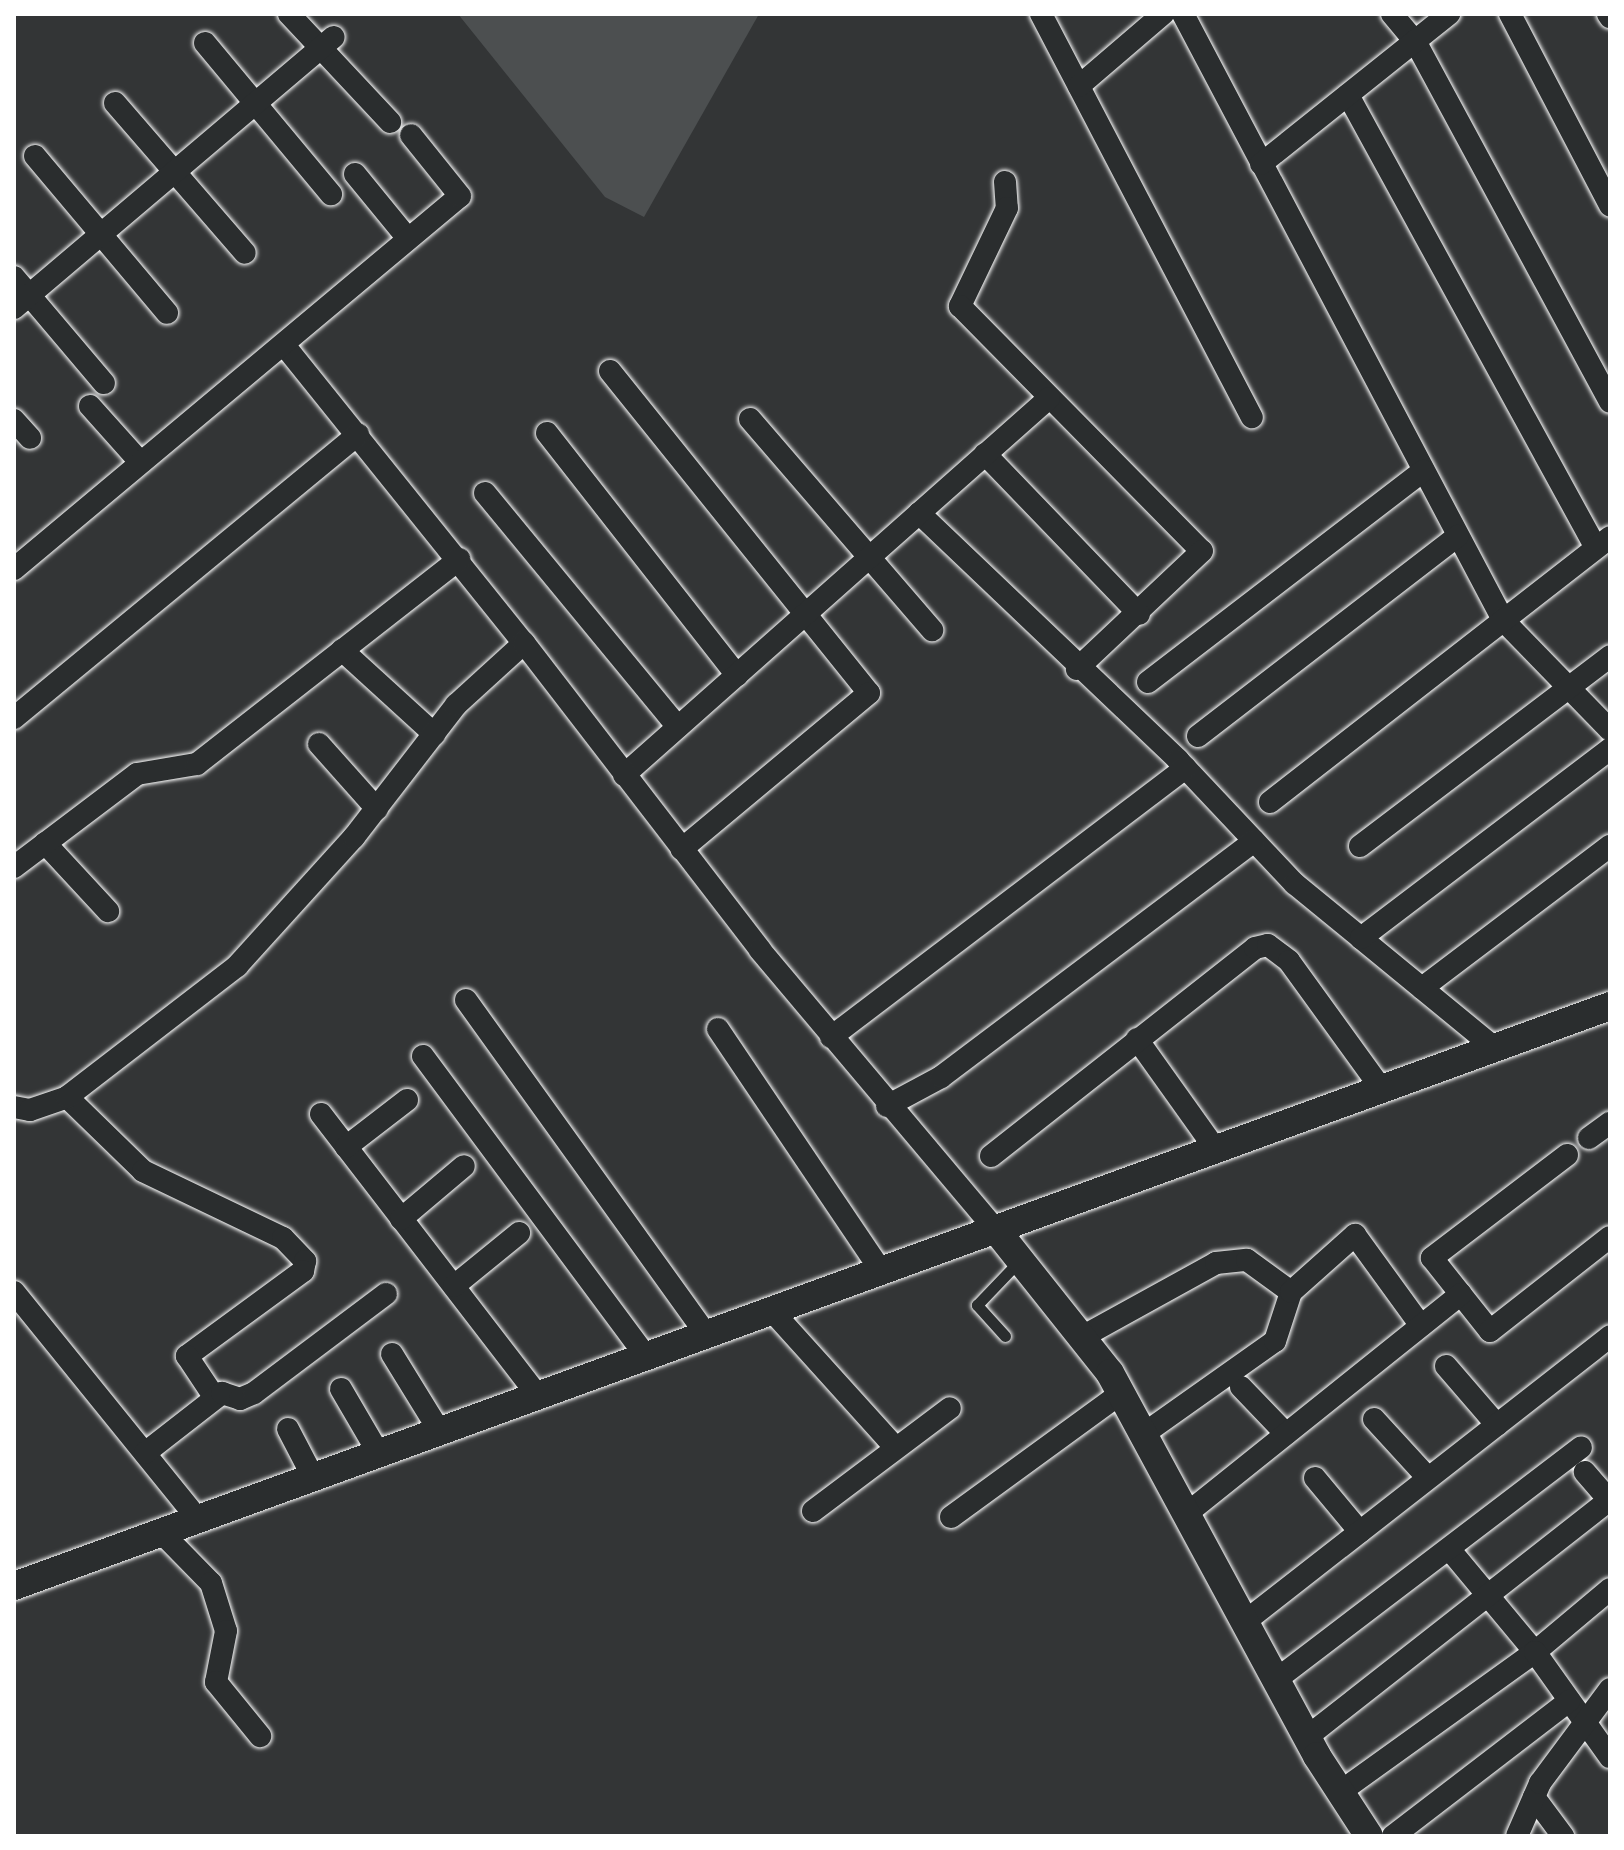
<!DOCTYPE html>
<style>
body{margin:0}
#map{position:relative;width:1624px;height:1850px;overflow:hidden;background:#333536;font-family:"Gochi Hand",sans-serif}
div>[style]{position:absolute}
[style*='--x']{left:calc(var(--x)*1px);top:calc(var(--y)*1px);width:calc(var(--w)*1px);rotate:calc(var(--a)*1deg)}
.green>*{inset:0;background:#4c4f50}
.roads{filter:drop-shadow(0 0 2px #fff) drop-shadow(0 0 2px #fff)}
.service>*{height:11px;margin:-5.5px;padding:0 5.5px;transform-origin:5.5px;border-radius:5.5px;background:#2a2d2e}
.minor>*{height:22px;margin:-11px;padding:0 11px;transform-origin:11px;border-radius:11px;background:#2a2d2e}
.tertiary>*{height:28px;margin:-14px;padding:0 14px;transform-origin:14px;border-radius:14px;background:#2a2d2e}
span{translate:-50% -50%;white-space:nowrap;text-align:center;line-height:1.15;-webkit-text-stroke:8px #2a2d2e;paint-order:stroke}
.frame{position:absolute;inset:0;border:16px solid #fff;pointer-events:none}
</style>
<div id="map">
<div class="green">
<div style="clip-path:polygon(458px 14px,759px 14px,644px 217px,605px 197px)"></div>
</div>
<div class="roads">
<div class="service">
<div style="--x:1005;--y:1336;--w:42;--a:-132.1"></div>
<div style="--x:977;--y:1305;--w:62;--a:-46.3"></div>
</div>
<div class="minor">
<div style="--x:289;--y:14;--w:148;--a:46.9"></div>
<div style="--x:1041;--y:14;--w:455;--a:62.4"></div>
<div style="--x:1183;--y:14;--w:685;--a:62.16"></div>
<div style="--x:1503;--y:620;--w:153;--a:45.8"></div>
<div style="--x:1392;--y:14;--w:35;--a:50"></div>
<div style="--x:1415;--y:41;--w:410;--a:61.6"></div>
<div style="--x:1510;--y:14;--w:216;--a:62.4"></div>
<div style="--x:1608;--y:14;--w:4;--a:56"></div>
<div style="--x:205;--y:43;--w:197;--a:50.2"></div>
<div style="--x:1079;--y:86;--w:111;--a:-40.6"></div>
<div style="--x:1348;--y:95;--w:516;--a:61.3"></div>
<div style="--x:115;--y:103;--w:198;--a:49.1"></div>
<div style="--x:35;--y:156;--w:205;--a:49.9"></div>
<div style="--x:1261;--y:164;--w:241;--a:-38.6"></div>
<div style="--x:355;--y:174;--w:79;--a:50.7"></div>
<div style="--x:1005;--y:182;--w:26;--a:86"></div>
<div style="--x:1007;--y:208;--w:109;--a:115.6"></div>
<div style="--x:960;--y:306;--w:344;--a:45.4"></div>
<div style="--x:1202;--y:551;--w:172;--a:136.7"></div>
<div style="--x:14;--y:277;--w:139;--a:49.7"></div>
<div style="--x:14;--y:308;--w:419;--a:-40.3"></div>
<div style="--x:284;--y:345;--w:383;--a:51.2"></div>
<div style="--x:610;--y:371;--w:413;--a:51.2"></div>
<div style="--x:869;--y:693;--w:244;--a:140.2"></div>
<div style="--x:90;--y:406;--w:76;--a:48.2"></div>
<div style="--x:750;--y:419;--w:279;--a:49.2"></div>
<div style="--x:14;--y:420;--w:24;--a:48"></div>
<div style="--x:547;--y:433;--w:308;--a:51.9"></div>
<div style="--x:985;--y:454;--w:222;--a:46.1"></div>
<div style="--x:485;--y:493;--w:303;--a:50.5"></div>
<div style="--x:919;--y:513;--w:358;--a:43.6"></div>
<div style="--x:1178;--y:760;--w:170;--a:46.7"></div>
<div style="--x:1295;--y:884;--w:85;--a:39.3"></div>
<div style="--x:14;--y:569;--w:581;--a:-39.91"></div>
<div style="--x:460;--y:196;--w:78;--a:-128.8"></div>
<div style="--x:342;--y:650;--w:125;--a:42.4"></div>
<div style="--x:1148;--y:682;--w:347;--a:-37.5"></div>
<div style="--x:14;--y:718;--w:446;--a:-39.5"></div>
<div style="--x:1198;--y:736;--w:328;--a:-37.6"></div>
<div style="--x:319;--y:744;--w:87;--a:48.3"></div>
<div style="--x:624;--y:775;--w:568;--a:-41.57"></div>
<div style="--x:1270;--y:802;--w:431;--a:-37.9"></div>
<div style="--x:45;--y:843;--w:93;--a:47.2"></div>
<div style="--x:1360;--y:846;--w:314;--a:-37.2"></div>
<div style="--x:14;--y:867;--w:154;--a:-37.1"></div>
<div style="--x:137;--y:774;--w:61;--a:-9.5"></div>
<div style="--x:197;--y:764;--w:333;--a:-38"></div>
<div style="--x:1422;--y:988;--w:236;--a:-37.1"></div>
<div style="--x:466;--y:1000;--w:413;--a:54.3"></div>
<div style="--x:718;--y:1029;--w:293;--a:56"></div>
<div style="--x:831;--y:1037;--w:445;--a:-37.2"></div>
<div style="--x:1137;--y:1039;--w:138;--a:54.5"></div>
<div style="--x:1496;--y:1049;--w:175;--a:-140.6"></div>
<div style="--x:1361;--y:938;--w:313;--a:-37.2"></div>
<div style="--x:423;--y:1056;--w:374;--a:53.4"></div>
<div style="--x:67;--y:1097;--w:106;--a:44.2"></div>
<div style="--x:143;--y:1171;--w:155;--a:25.6"></div>
<div style="--x:283;--y:1238;--w:32;--a:46"></div>
<div style="--x:305;--y:1261;--w:10;--a:101"></div>
<div style="--x:303;--y:1271;--w:144;--a:143.8"></div>
<div style="--x:187;--y:1356;--w:50;--a:56.3"></div>
<div style="--x:887;--y:1106;--w:61;--a:-28.2"></div>
<div style="--x:941;--y:1077;--w:392;--a:-37"></div>
<div style="--x:14;--y:1107;--w:16;--a:11"></div>
<div style="--x:30;--y:1110;--w:39;--a:-19"></div>
<div style="--x:67;--y:1097;--w:215;--a:-37.6"></div>
<div style="--x:237;--y:966;--w:174;--a:-47.8"></div>
<div style="--x:354;--y:837;--w:167;--a:-52.3"></div>
<div style="--x:456;--y:705;--w:92;--a:-42.4"></div>
<div style="--x:524;--y:643;--w:387;--a:52.4"></div>
<div style="--x:760;--y:950;--w:368;--a:49.9"></div>
<div style="--x:321;--y:1114;--w:357;--a:52.4"></div>
<div style="--x:1589;--y:1138;--w:26;--a:-36"></div>
<div style="--x:346;--y:1147;--w:77;--a:-37.6"></div>
<div style="--x:1567;--y:1155;--w:170;--a:142.7"></div>
<div style="--x:1432;--y:1258;--w:93;--a:51.5"></div>
<div style="--x:1490;--y:1331;--w:152;--a:-38.1"></div>
<div style="--x:991;--y:1156;--w:336;--a:-38.2"></div>
<div style="--x:1255;--y:948;--w:13;--a:-13"></div>
<div style="--x:1268;--y:945;--w:26;--a:37"></div>
<div style="--x:1289;--y:961;--w:160;--a:54.1"></div>
<div style="--x:401;--y:1219;--w:82;--a:-40.1"></div>
<div style="--x:454;--y:1286;--w:84;--a:-39.2"></div>
<div style="--x:14;--y:1292;--w:291;--a:51"></div>
<div style="--x:773;--y:1312;--w:183;--a:47.9"></div>
<div style="--x:1082;--y:1337;--w:153;--a:-28.9"></div>
<div style="--x:1216;--y:1263;--w:31;--a:-6"></div>
<div style="--x:1247;--y:1260;--w:54;--a:36"></div>
<div style="--x:392;--y:1354;--w:92;--a:58.4"></div>
<div style="--x:1446;--y:1366;--w:78;--a:49.2"></div>
<div style="--x:1241;--y:1387;--w:65;--a:46.2"></div>
<div style="--x:341;--y:1389;--w:75;--a:59.7"></div>
<div style="--x:1374;--y:1419;--w:80;--a:47.5"></div>
<div style="--x:288;--y:1429;--w:54;--a:62.5"></div>
<div style="--x:1145;--y:1433;--w:159;--a:-35.3"></div>
<div style="--x:1275;--y:1341;--w:52;--a:-71.9"></div>
<div style="--x:1291;--y:1292;--w:86;--a:-41.7"></div>
<div style="--x:1355;--y:1235;--w:112;--a:54"></div>
<div style="--x:145;--y:1453;--w:98;--a:-37.9"></div>
<div style="--x:222;--y:1393;--w:19;--a:18"></div>
<div style="--x:240;--y:1399;--w:15;--a:-23"></div>
<div style="--x:254;--y:1393;--w:165;--a:-36.9"></div>
<div style="--x:1315;--y:1478;--w:70;--a:50.2"></div>
<div style="--x:813;--y:1511;--w:171;--a:-36.9"></div>
<div style="--x:1190;--y:1511;--w:347;--a:-38.7"></div>
<div style="--x:951;--y:1517;--w:210;--a:-36.1"></div>
<div style="--x:161;--y:1532;--w:71;--a:45.6"></div>
<div style="--x:211;--y:1583;--w:50;--a:72.6"></div>
<div style="--x:226;--y:1631;--w:52;--a:101.1"></div>
<div style="--x:216;--y:1682;--w:70;--a:50.8"></div>
<div style="--x:1450;--y:1550;--w:133;--a:50.2"></div>
<div style="--x:1535;--y:1652;--w:98;--a:-40"></div>
<div style="--x:1247;--y:1620;--w:461;--a:-38"></div>
<div style="--x:1277;--y:1679;--w:382;--a:-37.3"></div>
<div style="--x:1307;--y:1737;--w:384;--a:-38.1"></div>
<div style="--x:1609;--y:1500;--w:37;--a:-131"></div>
<div style="--x:1340;--y:1792;--w:240;--a:-35.7"></div>
<div style="--x:1535;--y:1652;--w:129;--a:54.5"></div>
<div style="--x:1534;--y:1797;--w:49;--a:53.4"></div>
<div style="--x:1393;--y:1836;--w:222;--a:-37.5"></div>
<div style="--x:1517;--y:1836;--w:58;--a:-66.5"></div>
<div style="--x:1540;--y:1783;--w:117;--a:-53.3"></div>
</div>
<div class="tertiary">
<div style="--x:997;--y:1231;--w:181;--a:51.5"></div>
<div style="--x:1110;--y:1373;--w:435;--a:61.6"></div>
<div style="--x:1317;--y:1756;--w:95;--a:57"></div>
<div style="--x:14;--y:1586;--w:1698;--a:-19.97"></div>
</div>
</div>
<div class="frame"></div>
</div>
